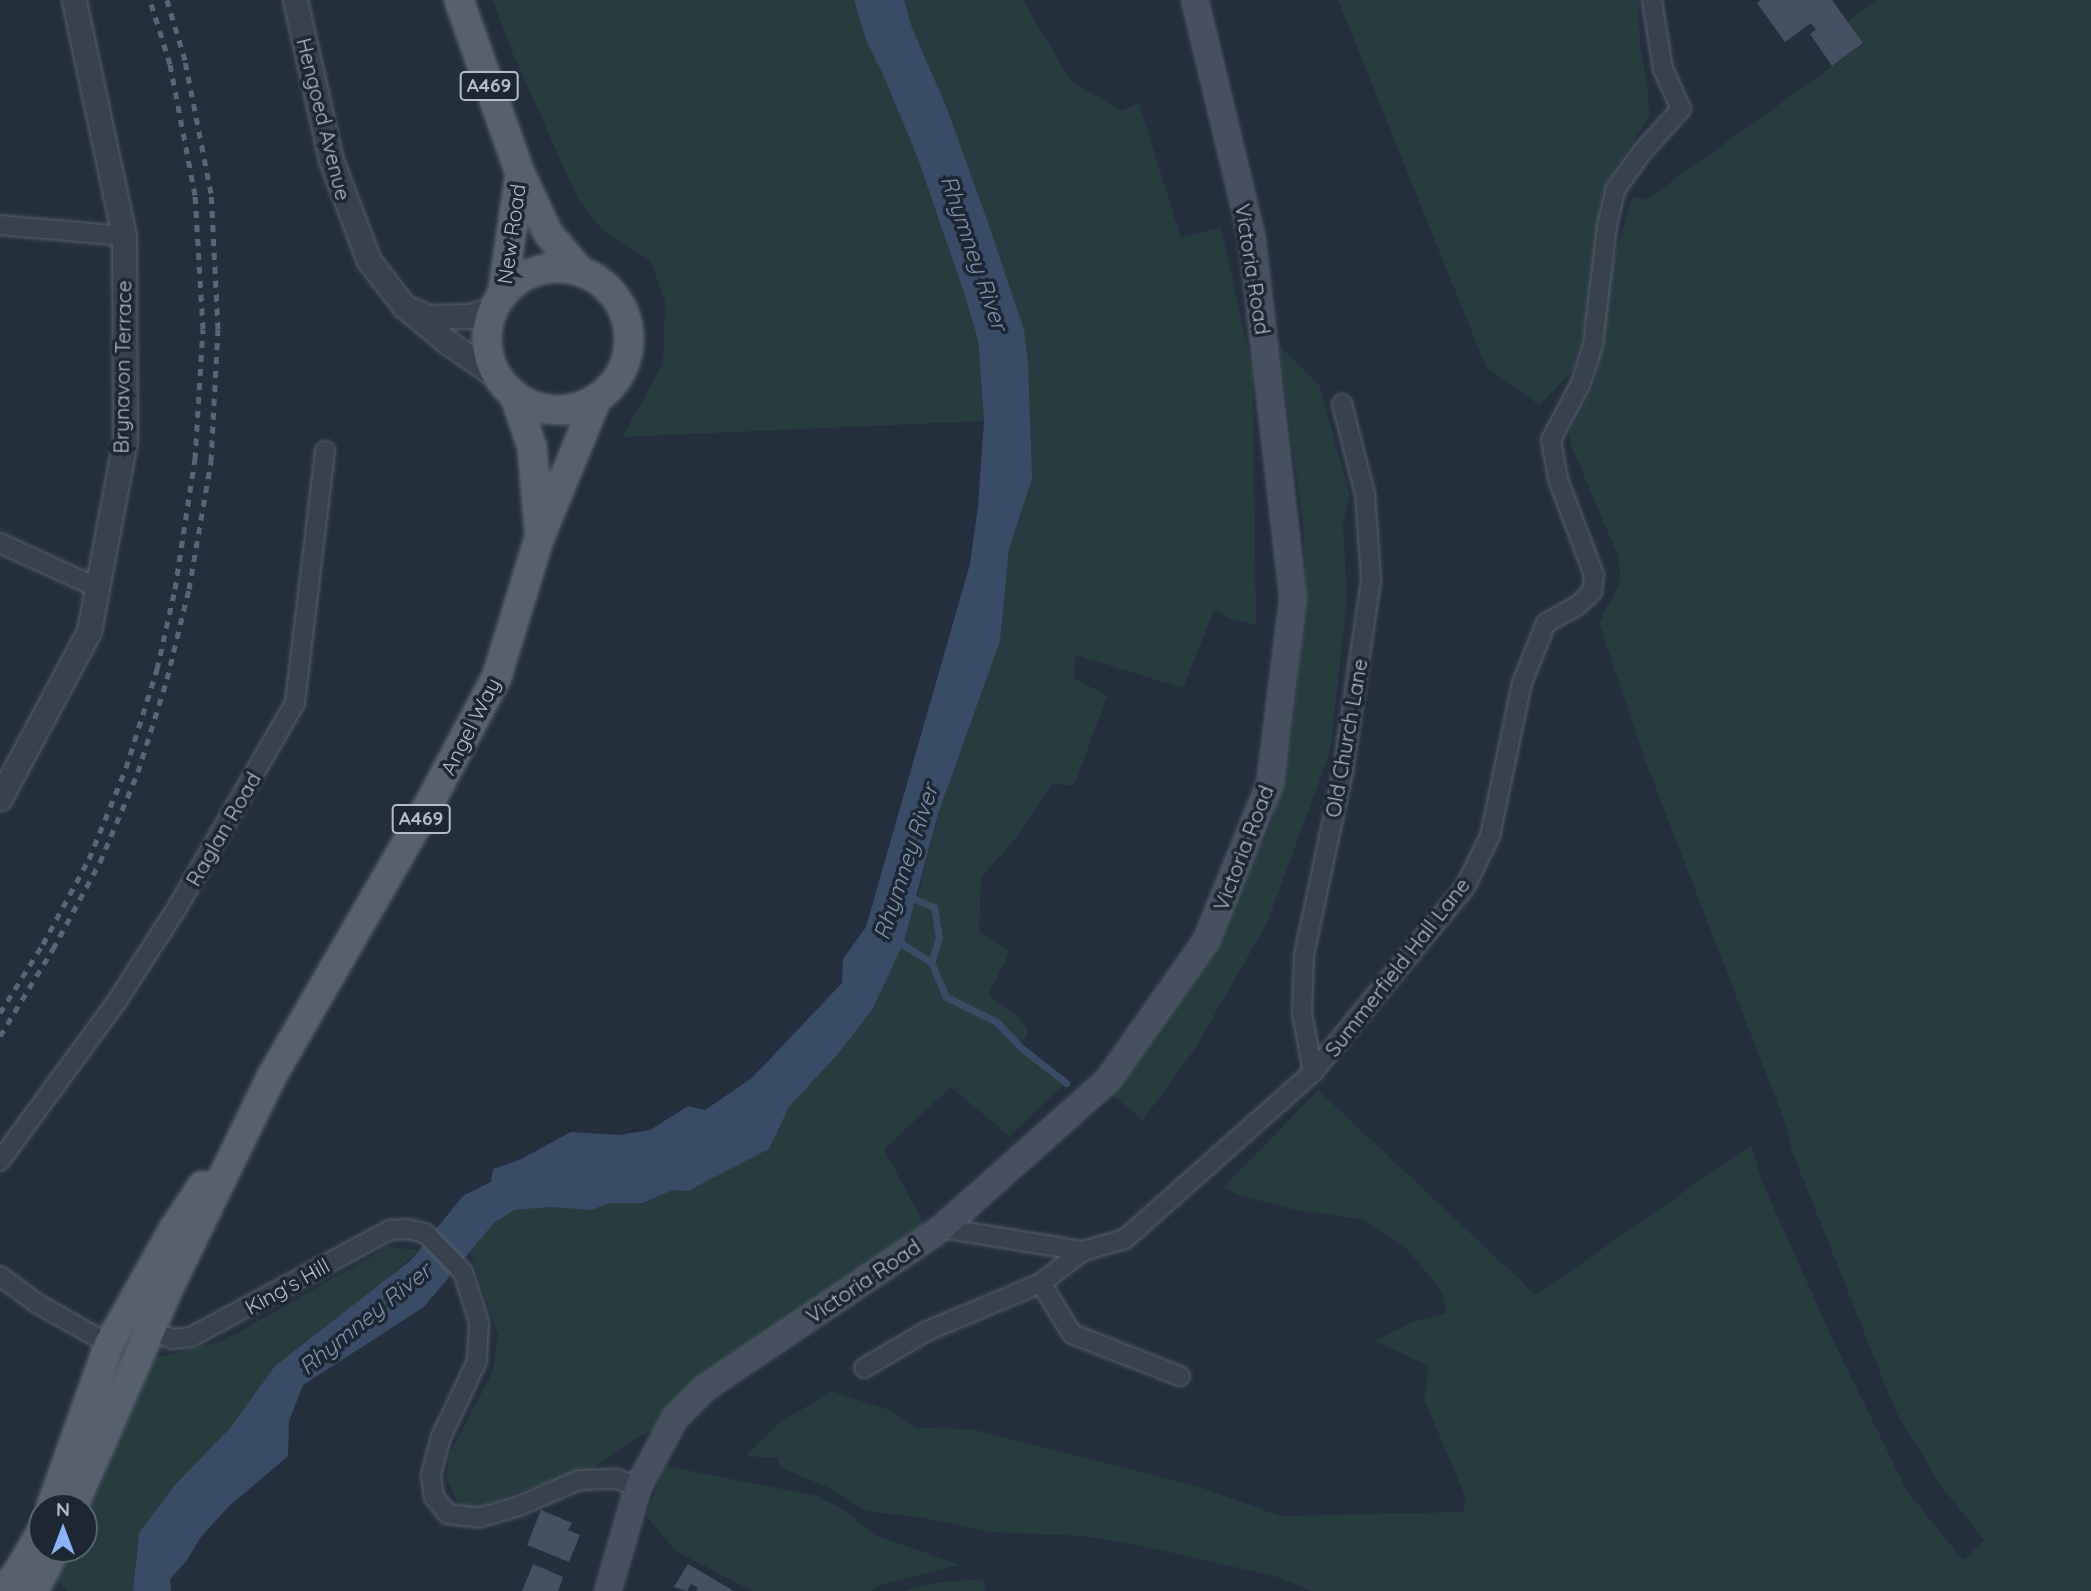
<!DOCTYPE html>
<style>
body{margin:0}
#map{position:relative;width:2091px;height:1591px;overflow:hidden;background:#242f3e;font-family:Quicksand,sans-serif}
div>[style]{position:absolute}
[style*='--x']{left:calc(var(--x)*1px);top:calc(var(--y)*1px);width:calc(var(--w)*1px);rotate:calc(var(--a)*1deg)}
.green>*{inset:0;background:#263c3f}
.water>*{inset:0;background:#394c67}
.stream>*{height:7px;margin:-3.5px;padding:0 3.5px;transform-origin:3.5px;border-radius:3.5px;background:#394c67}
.building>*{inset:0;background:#455162}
.roads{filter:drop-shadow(0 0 2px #565f6c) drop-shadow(0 0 2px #565f6c)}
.minor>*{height:18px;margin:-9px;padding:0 9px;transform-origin:9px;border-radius:9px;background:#38414e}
.tertiary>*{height:23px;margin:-11.5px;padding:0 11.5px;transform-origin:11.5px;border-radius:11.5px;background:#38414e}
.secondary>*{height:24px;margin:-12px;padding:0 12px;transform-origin:12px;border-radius:12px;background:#465061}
.primary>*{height:28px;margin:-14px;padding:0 14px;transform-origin:14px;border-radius:14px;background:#56606e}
.primary>.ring{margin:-14px;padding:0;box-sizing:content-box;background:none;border:28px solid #56606e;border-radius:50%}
.rail>*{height:5px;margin-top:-2.5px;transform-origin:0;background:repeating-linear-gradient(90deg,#5a6575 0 7px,transparent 0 14px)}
span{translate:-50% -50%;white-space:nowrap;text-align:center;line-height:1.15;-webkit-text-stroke:7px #1d2633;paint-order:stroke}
.shield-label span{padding:2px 5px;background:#1d2633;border:2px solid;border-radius:5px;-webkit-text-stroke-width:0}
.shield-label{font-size:19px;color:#b4bcc9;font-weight:700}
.street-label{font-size:21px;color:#b4bcc9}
.water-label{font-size:23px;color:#7c92b1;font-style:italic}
.north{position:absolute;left:28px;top:1493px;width:70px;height:70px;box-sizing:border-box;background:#1d2633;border:2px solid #59626f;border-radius:50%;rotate:0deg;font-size:19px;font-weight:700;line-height:28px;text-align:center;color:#b4bcc9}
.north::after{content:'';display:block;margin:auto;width:24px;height:32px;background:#8ab4f8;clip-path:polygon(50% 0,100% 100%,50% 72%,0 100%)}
</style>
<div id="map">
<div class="green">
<div style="clip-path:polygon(493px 0,854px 0,867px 43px,885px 79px,918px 159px,964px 293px,978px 340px,984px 421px,622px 437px,663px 364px,665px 301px,650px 260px,603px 231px,578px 199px,513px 54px)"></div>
<div style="clip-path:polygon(904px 0,1023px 0,1071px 81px,1122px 111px,1139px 103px,1181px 238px,1221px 227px,1253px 373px,1256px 625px,1229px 618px,1214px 610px,1183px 688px,1076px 655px,1074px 678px,1107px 696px,1074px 786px,1053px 783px,1016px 838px,981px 877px,979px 931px,1010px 951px,988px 995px,1020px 1018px,1029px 1032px,1019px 1047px,1066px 1083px,1009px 1136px,951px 1087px,884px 1149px,924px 1224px,696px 1387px,654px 1429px,630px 1442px,591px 1469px,530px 1488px,478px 1508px,459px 1505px,446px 1477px,450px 1453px,492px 1373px,498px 1335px,470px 1252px,493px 1224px,514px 1210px,550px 1207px,592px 1210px,609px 1203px,642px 1203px,673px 1190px,688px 1191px,769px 1149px,789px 1107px,838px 1054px,872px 1010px,917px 899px,938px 814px,1000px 641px,1009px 549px,1032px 479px)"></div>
<div style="clip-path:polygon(1338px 0,1639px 0,1640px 46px,1648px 90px,1649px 116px,1602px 191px,1585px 327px,1572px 372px,1539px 405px,1486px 367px)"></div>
<div style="clip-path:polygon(1876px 0,2091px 0,2091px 1591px,1312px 1591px,1277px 1577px,1156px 1549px,1085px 1536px,990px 1532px,925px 1518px,866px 1511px,834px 1490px,779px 1467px,778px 1458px,745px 1456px,775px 1426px,831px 1391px,886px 1409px,918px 1428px,971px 1429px,1200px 1487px,1280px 1516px,1464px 1512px,1465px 1496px,1424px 1399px,1429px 1366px,1375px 1341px,1413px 1322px,1447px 1313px,1442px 1292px,1407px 1249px,1363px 1220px,1292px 1209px,1238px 1195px,1224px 1187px,1318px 1090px,1536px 1295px,1751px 1145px,1762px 1181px,1831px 1336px,1907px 1491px,1963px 1560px,1984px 1540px,1941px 1486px,1896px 1412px,1791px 1149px,1786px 1125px,1645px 760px,1599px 623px,1621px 580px,1618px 556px,1571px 445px,1570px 431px,1595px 383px,1610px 276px,1630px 202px,1634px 196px,1646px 200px,1863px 44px,1847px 22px)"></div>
<div style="clip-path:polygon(1279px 345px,1319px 384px,1350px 496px,1343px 522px,1347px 602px,1330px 752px,1267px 923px,1196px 1047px,1143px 1120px,1111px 1094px,1192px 983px,1271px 826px,1292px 731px,1306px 601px,1304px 532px)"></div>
<div style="clip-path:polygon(388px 1247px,419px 1250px,362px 1301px,275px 1366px,231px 1427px,139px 1533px,133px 1591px,67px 1591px,53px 1577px,68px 1549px,84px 1549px,84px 1518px,101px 1486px,118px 1428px,146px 1360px,223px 1341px)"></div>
<div style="clip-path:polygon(665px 1466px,818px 1496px,845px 1511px,875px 1535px,960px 1565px,879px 1585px,871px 1591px,752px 1591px,676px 1551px,646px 1516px)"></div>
<div style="clip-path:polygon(984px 1579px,985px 1591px,904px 1591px,933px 1583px)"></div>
</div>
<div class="water">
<div style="clip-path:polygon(854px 0,904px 0,912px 28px,946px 106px,990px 228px,1024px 330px,1028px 362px,1032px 479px,1009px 549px,1000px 641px,938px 814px,904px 942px,872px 1010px,838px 1054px,789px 1107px,769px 1149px,688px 1191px,673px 1190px,642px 1203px,609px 1203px,592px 1210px,550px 1207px,514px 1210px,493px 1224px,424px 1307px,303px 1385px,289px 1421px,288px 1456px,228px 1507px,200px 1538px,187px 1560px,170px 1579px,171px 1591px,133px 1591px,139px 1533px,174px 1486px,231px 1427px,275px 1366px,411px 1260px,463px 1196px,491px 1182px,493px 1169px,521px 1159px,571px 1132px,619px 1135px,650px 1130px,688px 1106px,705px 1110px,752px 1078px,842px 983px,843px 959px,866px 927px,970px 564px,978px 506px,984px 421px,978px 340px,964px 293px,918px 159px,885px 79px,867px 43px)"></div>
</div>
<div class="stream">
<div style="--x:910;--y:897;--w:26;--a:23"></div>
<div style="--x:934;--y:907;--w:31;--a:81"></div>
<div style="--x:939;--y:938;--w:25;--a:108"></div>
<div style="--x:896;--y:940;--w:41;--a:32.2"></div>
<div style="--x:931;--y:962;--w:38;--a:67"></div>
<div style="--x:946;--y:997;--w:57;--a:26.1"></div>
<div style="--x:997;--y:1022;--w:33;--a:47"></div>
<div style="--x:1019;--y:1046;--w:60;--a:38.2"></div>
</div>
<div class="building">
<div style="clip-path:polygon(1761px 0,1832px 0,1863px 43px,1832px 66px,1810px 34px,1816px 30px,1811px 23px,1785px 42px,1757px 3px)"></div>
<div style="clip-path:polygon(541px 1510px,572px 1523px,568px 1530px,580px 1535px,569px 1562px,527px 1545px)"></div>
<div style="clip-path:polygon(533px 1564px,563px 1577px,558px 1591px,522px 1591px)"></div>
<div style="clip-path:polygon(688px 1564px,727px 1587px,734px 1591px,696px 1591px,698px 1588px,691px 1584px,687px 1591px,674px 1587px)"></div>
</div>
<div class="roads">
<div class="minor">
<div style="--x:0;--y:225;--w:124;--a:5.1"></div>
<div style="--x:0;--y:543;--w:108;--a:24.7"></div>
<div style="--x:1313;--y:1072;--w:60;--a:-100.6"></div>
<div style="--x:1302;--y:1013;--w:58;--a:-88"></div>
<div style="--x:1304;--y:955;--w:187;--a:-78"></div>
<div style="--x:1343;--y:772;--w:195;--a:-81.7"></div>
<div style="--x:1371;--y:579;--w:85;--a:-94"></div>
<div style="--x:1365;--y:494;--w:93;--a:-104.3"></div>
<div style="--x:0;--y:1161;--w:198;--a:-53.8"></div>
<div style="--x:117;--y:1001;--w:111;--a:-57.2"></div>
<div style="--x:177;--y:908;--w:237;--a:-60.1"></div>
<div style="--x:295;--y:703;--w:254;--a:-83.2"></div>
<div style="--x:942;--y:1228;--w:143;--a:9.3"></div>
<div style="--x:1083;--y:1251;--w:44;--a:-15.9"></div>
<div style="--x:1125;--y:1239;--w:251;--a:-41.6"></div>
<div style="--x:1313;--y:1072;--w:239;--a:-50.6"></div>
<div style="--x:1465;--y:887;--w:57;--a:-63.9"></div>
<div style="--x:1490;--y:836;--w:156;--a:-78.2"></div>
<div style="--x:1522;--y:683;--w:65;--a:-68.2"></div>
<div style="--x:1546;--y:623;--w:35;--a:-29"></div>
<div style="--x:1577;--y:606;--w:21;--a:-43"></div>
<div style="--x:1592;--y:592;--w:17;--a:-83"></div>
<div style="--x:1594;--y:575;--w:103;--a:-110.6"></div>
<div style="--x:1558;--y:479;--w:40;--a:-100"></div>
<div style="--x:1551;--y:440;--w:64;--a:-62.2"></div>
<div style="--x:1581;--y:383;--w:41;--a:-72.9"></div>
<div style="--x:1593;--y:344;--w:119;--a:-83.2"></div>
<div style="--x:1607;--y:226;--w:37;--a:-77"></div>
<div style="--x:1615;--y:190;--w:47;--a:-54.6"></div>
<div style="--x:1642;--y:152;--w:58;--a:-47.8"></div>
<div style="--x:1681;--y:109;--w:44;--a:-114.2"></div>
<div style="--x:1663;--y:69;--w:70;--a:-99.1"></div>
<div style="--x:1083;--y:1251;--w:53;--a:142.7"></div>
<div style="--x:1041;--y:1283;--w:60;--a:58.7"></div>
<div style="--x:1072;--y:1334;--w:116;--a:21.3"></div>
<div style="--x:0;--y:1276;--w:47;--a:36.4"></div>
<div style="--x:38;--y:1304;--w:81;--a:29.4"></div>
<div style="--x:149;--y:1330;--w:25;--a:21"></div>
<div style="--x:172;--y:1339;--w:19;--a:-6"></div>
<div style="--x:191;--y:1337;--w:226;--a:-28.3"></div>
<div style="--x:390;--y:1230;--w:17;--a:-3"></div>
<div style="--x:407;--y:1229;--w:18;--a:13"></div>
<div style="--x:425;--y:1233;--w:54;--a:45.7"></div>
<div style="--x:463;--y:1272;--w:52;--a:72.3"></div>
<div style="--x:479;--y:1322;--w:39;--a:93"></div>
<div style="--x:477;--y:1361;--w:84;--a:115.3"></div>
<div style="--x:441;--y:1437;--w:38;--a:105"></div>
<div style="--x:431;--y:1474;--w:23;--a:83"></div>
<div style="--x:434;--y:1497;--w:22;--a:51"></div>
<div style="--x:448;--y:1514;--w:31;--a:7"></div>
<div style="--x:479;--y:1518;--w:42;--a:-16.7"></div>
<div style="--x:519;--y:1506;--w:65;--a:-23.4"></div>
<div style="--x:579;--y:1480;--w:38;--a:-2"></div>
<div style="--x:617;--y:1479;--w:22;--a:21"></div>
<div style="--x:864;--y:1368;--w:73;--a:-30.4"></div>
<div style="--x:927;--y:1331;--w:124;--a:-22.8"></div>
</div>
<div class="tertiary">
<div style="--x:295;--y:0;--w:164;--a:77.3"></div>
<div style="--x:331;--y:160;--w:108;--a:69.4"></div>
<div style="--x:369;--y:261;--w:57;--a:52.1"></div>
<div style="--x:404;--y:306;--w:55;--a:39.8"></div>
<div style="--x:446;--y:341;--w:65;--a:34.9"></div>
<div style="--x:413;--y:310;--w:17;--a:25"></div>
<div style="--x:428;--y:317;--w:40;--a:-1.4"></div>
<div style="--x:468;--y:316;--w:28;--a:-15"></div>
<div style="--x:0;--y:798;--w:189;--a:-61.9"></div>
<div style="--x:89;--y:631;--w:193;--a:-79.3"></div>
<div style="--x:125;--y:441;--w:205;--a:-90.3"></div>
<div style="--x:124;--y:236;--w:241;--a:-102"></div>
</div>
<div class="secondary">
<div style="--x:608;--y:1591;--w:108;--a:-73.9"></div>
<div style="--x:638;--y:1487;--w:78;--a:-61.8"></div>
<div style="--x:675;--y:1418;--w:42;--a:-45"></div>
<div style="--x:705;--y:1388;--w:286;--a:-34"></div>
<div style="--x:942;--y:1228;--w:222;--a:-41.7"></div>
<div style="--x:1108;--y:1080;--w:170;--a:-54.8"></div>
<div style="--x:1206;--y:941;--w:170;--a:-67.9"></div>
<div style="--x:1270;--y:783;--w:186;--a:-82.9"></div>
<div style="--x:1293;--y:598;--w:362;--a:-96.5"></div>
<div style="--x:1252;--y:238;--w:245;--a:-103.5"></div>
</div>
<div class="primary">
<div style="--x:459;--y:0;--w:183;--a:70.6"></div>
<div style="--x:520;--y:173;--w:66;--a:65"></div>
<div style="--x:548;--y:233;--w:51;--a:49.8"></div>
<div class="ring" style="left:487px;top:268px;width:114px;height:114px"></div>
<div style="--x:502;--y:296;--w:123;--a:-81.6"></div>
<div style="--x:514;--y:394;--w:56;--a:71.2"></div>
<div style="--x:532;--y:447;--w:82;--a:85.1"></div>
<div style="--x:51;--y:1507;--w:173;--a:-70.4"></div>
<div style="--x:109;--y:1344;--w:131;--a:-60.7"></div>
<div style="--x:173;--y:1230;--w:53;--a:-56.6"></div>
<div style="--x:73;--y:1507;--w:244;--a:-66.4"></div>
<div style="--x:171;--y:1283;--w:230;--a:-64"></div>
<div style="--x:272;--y:1076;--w:314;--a:-60"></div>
<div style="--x:429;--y:804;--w:145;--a:-62"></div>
<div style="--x:497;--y:676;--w:143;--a:-73"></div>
<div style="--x:539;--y:539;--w:152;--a:-67.6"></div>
<div style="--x:3;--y:1591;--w:24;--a:-52"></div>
<div style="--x:18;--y:1572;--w:48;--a:-59.7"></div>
<div style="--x:34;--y:1591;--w:47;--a:-63.4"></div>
</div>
</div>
<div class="rail">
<div style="--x:0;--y:1013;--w:81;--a:-58.1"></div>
<div style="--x:43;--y:944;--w:97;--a:-61.6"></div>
<div style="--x:89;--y:859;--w:98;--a:-67.9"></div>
<div style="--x:126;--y:768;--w:104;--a:-72.6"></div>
<div style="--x:157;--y:669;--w:82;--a:-77.3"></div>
<div style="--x:175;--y:589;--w:132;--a:-81.3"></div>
<div style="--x:195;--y:459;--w:130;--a:-86.5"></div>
<div style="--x:203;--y:329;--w:134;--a:-93.4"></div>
<div style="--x:195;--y:195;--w:133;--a:-100.8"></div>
<div style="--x:170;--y:64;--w:67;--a:-107.4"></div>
<div style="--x:0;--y:1036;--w:102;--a:-58.7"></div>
<div style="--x:53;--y:949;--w:99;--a:-61.6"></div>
<div style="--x:100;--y:862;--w:98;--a:-67.1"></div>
<div style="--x:138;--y:772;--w:97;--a:-72.7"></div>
<div style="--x:167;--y:679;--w:93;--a:-76.3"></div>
<div style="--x:189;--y:589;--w:130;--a:-80.2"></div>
<div style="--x:211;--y:461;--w:132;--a:-87"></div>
<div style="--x:218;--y:329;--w:136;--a:-92.9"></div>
<div style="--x:211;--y:193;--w:136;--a:-101.1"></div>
<div style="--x:185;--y:60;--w:63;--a:-106.7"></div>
</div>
<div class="shield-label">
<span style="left:489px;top:86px">A469</span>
<span style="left:421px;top:819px">A469</span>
</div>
<div class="street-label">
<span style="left:324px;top:119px;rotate:76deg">Hengoed Avenue</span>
<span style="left:511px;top:234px;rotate:-82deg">New Road</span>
<span style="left:1253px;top:269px;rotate:81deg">Victoria Road</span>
<span style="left:122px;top:367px;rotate:-89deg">Brynavon Terrace</span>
<span style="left:470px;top:726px;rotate:-63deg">Angel Way</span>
<span style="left:1346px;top:738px;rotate:-80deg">Old Church Lane</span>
<span style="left:223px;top:829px;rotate:-60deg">Raglan Road</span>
<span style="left:1243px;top:848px;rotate:-69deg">Victoria Road</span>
<span style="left:1397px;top:967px;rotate:-52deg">Summerfield Hall Lane</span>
<span style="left:863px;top:1281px;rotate:-34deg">Victoria Road</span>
<span style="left:287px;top:1286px;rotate:-29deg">King's Hill</span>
</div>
<div class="water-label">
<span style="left:974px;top:253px;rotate:71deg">Rhymney River</span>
<span style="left:906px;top:862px;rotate:-72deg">Rhymney River</span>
<span style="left:365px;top:1319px;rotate:-39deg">Rhymney River</span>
</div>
<div class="north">N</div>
</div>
